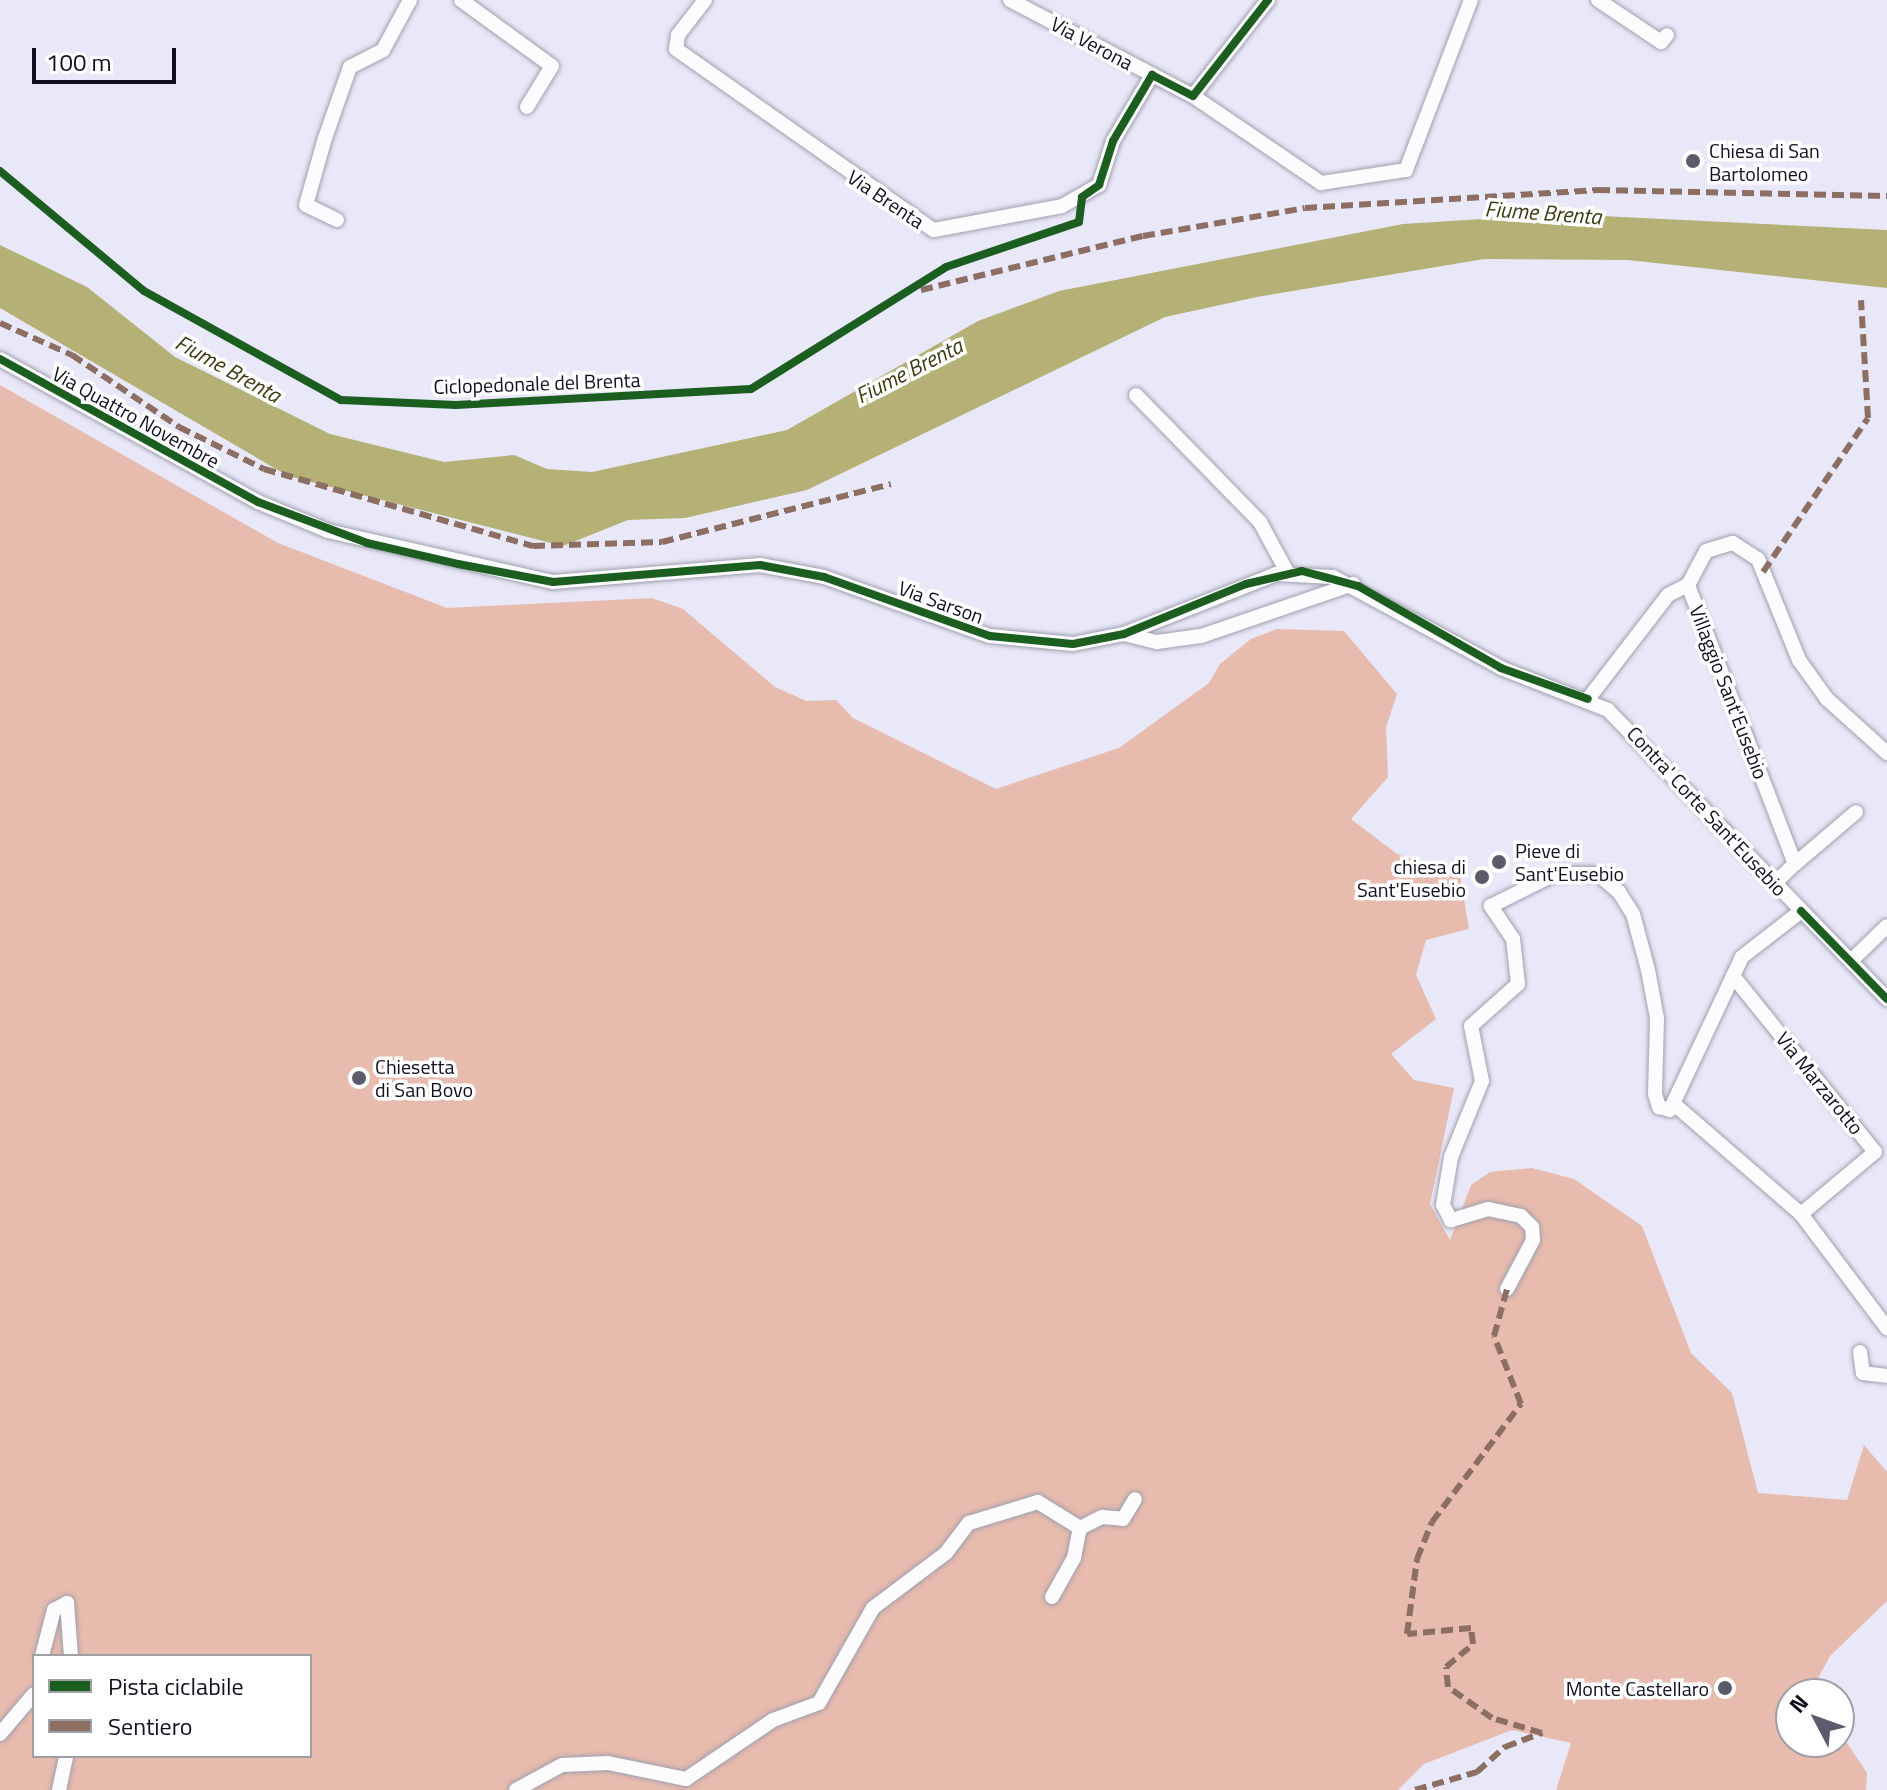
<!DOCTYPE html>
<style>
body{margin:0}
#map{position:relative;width:1887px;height:1790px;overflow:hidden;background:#e8e8f8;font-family:"Titillium Web",sans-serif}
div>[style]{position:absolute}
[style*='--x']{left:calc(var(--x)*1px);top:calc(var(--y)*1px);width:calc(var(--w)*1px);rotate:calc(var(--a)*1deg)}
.forest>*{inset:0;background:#e7bbad}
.water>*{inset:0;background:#b4b076}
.roads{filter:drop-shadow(0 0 2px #9f9fae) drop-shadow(0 0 2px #9f9fae)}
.minor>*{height:14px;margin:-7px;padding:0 7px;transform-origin:7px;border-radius:7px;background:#fcfcfe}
.quiet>*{height:6px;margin-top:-3px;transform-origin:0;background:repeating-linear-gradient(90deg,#8d6e63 0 12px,transparent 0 18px)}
.cycleway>*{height:8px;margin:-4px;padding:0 4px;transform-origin:4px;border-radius:4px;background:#1b5e20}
.dots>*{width:22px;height:22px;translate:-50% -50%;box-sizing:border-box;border:4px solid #fff;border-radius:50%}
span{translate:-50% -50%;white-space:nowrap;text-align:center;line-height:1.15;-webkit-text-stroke:7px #fff;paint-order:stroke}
.street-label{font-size:20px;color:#100f20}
.poi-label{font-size:20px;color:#100f20}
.left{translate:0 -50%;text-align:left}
.right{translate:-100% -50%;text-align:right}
.water-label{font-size:22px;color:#3c3a13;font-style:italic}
.legend{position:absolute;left:32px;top:1654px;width:280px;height:104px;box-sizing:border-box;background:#fff;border:2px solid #9f9fa6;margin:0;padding:10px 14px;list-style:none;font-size:24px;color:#100f20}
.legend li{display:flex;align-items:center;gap:16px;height:40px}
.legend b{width:40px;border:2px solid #9f9fa6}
.north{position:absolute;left:1775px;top:1678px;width:80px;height:80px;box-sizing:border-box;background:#fff;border:2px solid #9f9fa6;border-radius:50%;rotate:311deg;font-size:22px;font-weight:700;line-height:32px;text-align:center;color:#100f20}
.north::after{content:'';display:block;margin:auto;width:28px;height:36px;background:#5c5b6c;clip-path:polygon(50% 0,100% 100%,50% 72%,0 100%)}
.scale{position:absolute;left:32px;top:48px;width:144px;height:36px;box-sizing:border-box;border:4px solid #100f20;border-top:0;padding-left:10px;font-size:24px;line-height:28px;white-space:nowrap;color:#100f20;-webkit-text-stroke:6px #fff;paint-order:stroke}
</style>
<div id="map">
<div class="forest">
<div style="clip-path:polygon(evenodd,0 385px,278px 543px,447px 608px,652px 598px,683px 609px,775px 687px,806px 701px,836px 700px,853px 718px,996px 789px,1119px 748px,1209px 683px,1220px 664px,1251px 639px,1277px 629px,1344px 631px,1397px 694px,1386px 727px,1388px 777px,1351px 819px,1397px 854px,1460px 875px,1469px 929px,1426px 940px,1416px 975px,1436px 1019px,1391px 1054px,1414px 1080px,1454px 1088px,1430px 1204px,1450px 1240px,1471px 1185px,1490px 1172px,1532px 1168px,1574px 1179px,1642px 1226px,1691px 1353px,1732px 1393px,1758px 1493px,1847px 1500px,1864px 1445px,1887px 1472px,1887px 1601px,1830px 1656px,1817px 1680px,1823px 1694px,1791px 1694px,1791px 1742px,1839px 1742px,1839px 1731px,1867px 1773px,1866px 1790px,1556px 1790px,1571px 1743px,1512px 1730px,1424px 1764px,1398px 1790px,0 1790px,0 385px,34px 1656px,310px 1656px,310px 1756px,34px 1756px,34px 1656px)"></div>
</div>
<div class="water">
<div style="clip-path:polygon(1561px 214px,1887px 230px,1887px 288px,1628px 260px,1484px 259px,1257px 297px,1165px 317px,807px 490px,685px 518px,628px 520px,563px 546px,288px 476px,0 308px,0 245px,87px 287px,175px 357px,330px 434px,444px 462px,514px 455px,547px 469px,592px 472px,787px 430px,978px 321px,1059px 291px,1403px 224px)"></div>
</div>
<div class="roads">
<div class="minor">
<div style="--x:461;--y:0;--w:112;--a:36"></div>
<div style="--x:552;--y:66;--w:48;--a:121.4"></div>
<div style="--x:705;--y:0;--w:44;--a:127.6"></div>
<div style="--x:678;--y:35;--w:14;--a:98"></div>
<div style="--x:676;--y:49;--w:315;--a:35.1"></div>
<div style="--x:934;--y:230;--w:130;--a:-10.6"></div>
<div style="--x:1062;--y:206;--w:43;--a:-29.6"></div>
<div style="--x:1099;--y:185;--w:46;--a:-72.3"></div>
<div style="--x:1113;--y:141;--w:77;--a:-59.4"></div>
<div style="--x:1010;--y:0;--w:207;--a:27.7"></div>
<div style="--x:1193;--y:96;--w:122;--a:-52"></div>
<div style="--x:1598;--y:0;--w:76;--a:33.7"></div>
<div style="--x:1661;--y:42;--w:9;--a:-49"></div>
<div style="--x:1193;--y:96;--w:155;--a:34.2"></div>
<div style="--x:1321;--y:183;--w:86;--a:-8.7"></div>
<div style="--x:1406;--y:170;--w:182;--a:-69.1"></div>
<div style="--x:337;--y:220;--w:34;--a:-154"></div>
<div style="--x:306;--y:205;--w:70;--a:-74.2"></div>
<div style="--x:325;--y:138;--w:75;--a:-70.6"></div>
<div style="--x:350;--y:67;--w:37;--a:-27"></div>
<div style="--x:383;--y:50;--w:57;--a:-61.6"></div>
<div style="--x:0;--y:359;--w:295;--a:29"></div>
<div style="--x:258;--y:502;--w:76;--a:22.5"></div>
<div style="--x:328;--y:531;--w:231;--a:12.8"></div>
<div style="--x:553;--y:582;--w:208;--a:-4.7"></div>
<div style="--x:760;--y:565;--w:65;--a:10.6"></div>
<div style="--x:824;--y:577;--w:176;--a:19.6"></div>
<div style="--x:990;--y:636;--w:83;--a:5.5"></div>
<div style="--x:1073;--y:644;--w:52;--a:-11.1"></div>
<div style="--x:1124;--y:634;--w:163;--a:-21.5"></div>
<div style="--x:1276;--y:574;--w:57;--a:3"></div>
<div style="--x:1333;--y:577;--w:191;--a:28.4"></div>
<div style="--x:1501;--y:668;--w:115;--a:21.4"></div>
<div style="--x:1608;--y:710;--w:402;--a:46"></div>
<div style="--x:1136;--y:395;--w:177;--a:45.7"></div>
<div style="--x:1260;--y:522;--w:57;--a:61.6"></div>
<div style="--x:1124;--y:634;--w:34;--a:14"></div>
<div style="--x:1157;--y:642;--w:44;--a:-7.8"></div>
<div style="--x:1201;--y:636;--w:161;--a:-18.9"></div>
<div style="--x:1588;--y:699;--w:131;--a:-52.4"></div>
<div style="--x:1668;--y:595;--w:22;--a:-27"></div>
<div style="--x:1795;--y:864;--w:80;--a:-40.4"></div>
<div style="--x:1775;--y:883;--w:28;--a:-44"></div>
<div style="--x:1795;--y:864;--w:299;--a:-111"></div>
<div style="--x:1688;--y:585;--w:38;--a:-62"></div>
<div style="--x:1706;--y:551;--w:28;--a:-17"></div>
<div style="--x:1733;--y:543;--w:30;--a:33"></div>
<div style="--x:1758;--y:559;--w:109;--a:67.9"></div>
<div style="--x:1799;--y:660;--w:48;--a:54.3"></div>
<div style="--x:1827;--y:699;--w:81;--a:42"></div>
<div style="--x:1851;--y:961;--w:50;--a:-44.2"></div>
<div style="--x:1733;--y:976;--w:226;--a:51.1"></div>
<div style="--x:1875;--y:1152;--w:97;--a:140"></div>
<div style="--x:1674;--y:1104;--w:168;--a:40.9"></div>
<div style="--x:1801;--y:1214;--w:143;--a:53"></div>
<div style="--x:1507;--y:1289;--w:55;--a:-62"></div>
<div style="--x:1533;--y:1240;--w:13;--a:-94"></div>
<div style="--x:1532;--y:1227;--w:16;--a:-135"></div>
<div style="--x:1521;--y:1216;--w:34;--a:-168"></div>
<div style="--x:1488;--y:1209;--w:39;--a:163"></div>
<div style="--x:1451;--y:1220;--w:17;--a:-118"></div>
<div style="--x:1443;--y:1205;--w:49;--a:-80.5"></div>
<div style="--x:1451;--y:1157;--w:82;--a:-67.8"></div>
<div style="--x:1482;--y:1081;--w:56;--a:-101.3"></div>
<div style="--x:1471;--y:1026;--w:63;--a:-41.8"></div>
<div style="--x:1518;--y:984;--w:45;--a:-96.3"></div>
<div style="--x:1513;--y:939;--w:40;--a:-124"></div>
<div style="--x:1491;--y:906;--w:72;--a:-26.6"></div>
<div style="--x:1555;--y:874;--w:43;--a:0"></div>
<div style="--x:1598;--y:874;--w:28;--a:41"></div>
<div style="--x:1619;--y:892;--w:26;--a:58"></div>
<div style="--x:1633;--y:914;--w:58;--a:75"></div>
<div style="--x:1648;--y:970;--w:49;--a:79.4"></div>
<div style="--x:1657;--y:1018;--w:76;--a:91.5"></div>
<div style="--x:1655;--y:1094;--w:14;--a:73"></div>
<div style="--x:1659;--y:1107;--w:11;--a:15"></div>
<div style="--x:1670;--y:1110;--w:169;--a:-64.8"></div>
<div style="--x:1742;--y:957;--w:75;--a:-37.9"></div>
<div style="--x:1860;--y:1352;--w:21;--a:82"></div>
<div style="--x:1863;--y:1373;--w:24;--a:7"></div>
<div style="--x:1080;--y:1528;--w:25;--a:-27"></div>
<div style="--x:1102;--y:1517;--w:21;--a:5"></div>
<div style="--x:1123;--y:1519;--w:23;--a:-59"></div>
<div style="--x:1052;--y:1597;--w:45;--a:-60.6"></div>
<div style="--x:1074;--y:1558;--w:31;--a:-79"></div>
<div style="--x:42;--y:1656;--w:48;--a:-75.4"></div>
<div style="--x:54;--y:1610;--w:15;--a:-28"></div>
<div style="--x:67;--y:1603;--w:53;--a:85.7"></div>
<div style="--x:0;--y:1734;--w:52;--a:-49.6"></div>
<div style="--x:59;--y:1790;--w:35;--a:-78"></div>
<div style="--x:516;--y:1790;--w:52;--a:-28.5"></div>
<div style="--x:562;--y:1765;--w:46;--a:-2.5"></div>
<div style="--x:608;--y:1763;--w:80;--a:11.6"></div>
<div style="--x:686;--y:1779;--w:105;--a:-34.1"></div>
<div style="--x:773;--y:1720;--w:49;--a:-20.3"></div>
<div style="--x:819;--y:1703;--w:109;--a:-60.4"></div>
<div style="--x:873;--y:1608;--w:91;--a:-37"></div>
<div style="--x:946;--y:1553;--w:38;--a:-53"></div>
<div style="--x:969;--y:1523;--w:72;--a:-16.9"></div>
<div style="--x:1038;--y:1502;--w:49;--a:31.8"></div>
</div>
</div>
<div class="quiet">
<div style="--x:921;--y:290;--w:228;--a:-13.7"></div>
<div style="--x:1143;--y:236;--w:164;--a:-9.8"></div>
<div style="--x:1305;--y:208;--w:294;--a:-3.5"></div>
<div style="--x:1598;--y:190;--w:289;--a:1.2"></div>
<div style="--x:0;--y:323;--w:79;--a:24"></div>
<div style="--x:72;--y:355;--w:129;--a:33.9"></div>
<div style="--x:179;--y:427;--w:95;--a:26.3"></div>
<div style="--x:264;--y:469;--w:280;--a:16"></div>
<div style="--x:533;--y:546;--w:129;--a:-1.8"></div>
<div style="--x:662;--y:542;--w:236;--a:-14.2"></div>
<div style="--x:1763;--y:572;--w:186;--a:-55.7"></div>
<div style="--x:1868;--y:418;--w:118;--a:-93.4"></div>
<div style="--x:1415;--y:1790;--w:65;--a:-16.2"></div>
<div style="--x:1477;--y:1772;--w:38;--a:-42"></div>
<div style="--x:1505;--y:1747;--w:40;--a:-21"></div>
<div style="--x:1542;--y:1733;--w:52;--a:-163.3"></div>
<div style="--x:1492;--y:1718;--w:54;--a:-144.8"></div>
<div style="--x:1448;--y:1687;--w:20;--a:-96"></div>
<div style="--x:1446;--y:1667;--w:35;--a:-40"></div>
<div style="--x:1473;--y:1644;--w:16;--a:-97"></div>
<div style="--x:1471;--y:1628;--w:64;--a:174.6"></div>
<div style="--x:1407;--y:1634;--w:76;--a:-82.4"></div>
<div style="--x:1417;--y:1559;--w:40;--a:-68"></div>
<div style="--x:1432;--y:1522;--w:148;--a:-53"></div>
<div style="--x:1521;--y:1404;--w:73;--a:-111.7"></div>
<div style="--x:1494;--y:1336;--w:49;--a:-74.5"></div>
</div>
<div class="cycleway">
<div style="--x:0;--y:171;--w:187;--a:39.8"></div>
<div style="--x:144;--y:291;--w:225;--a:29"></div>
<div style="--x:341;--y:400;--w:115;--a:2.5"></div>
<div style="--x:456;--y:405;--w:295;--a:-3.1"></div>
<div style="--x:751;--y:389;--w:230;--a:-32"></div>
<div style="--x:946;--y:267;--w:140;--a:-18.7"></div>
<div style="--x:1079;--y:222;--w:25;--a:-83"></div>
<div style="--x:1082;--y:197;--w:21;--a:-35"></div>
<div style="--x:1099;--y:185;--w:46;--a:-72.3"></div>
<div style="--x:1113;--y:141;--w:77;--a:-59.4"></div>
<div style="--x:1152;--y:75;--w:46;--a:27.1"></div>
<div style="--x:1193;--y:96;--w:122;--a:-52"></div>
<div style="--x:0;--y:359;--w:295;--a:29"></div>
<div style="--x:258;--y:502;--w:116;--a:20.6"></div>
<div style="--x:367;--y:543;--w:93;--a:13"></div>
<div style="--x:458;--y:564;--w:97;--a:10.7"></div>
<div style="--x:553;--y:582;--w:208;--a:-4.7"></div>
<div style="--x:760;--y:565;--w:65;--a:10.6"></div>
<div style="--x:824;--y:577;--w:176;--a:19.6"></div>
<div style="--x:990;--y:636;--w:83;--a:5.5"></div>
<div style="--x:1073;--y:644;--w:52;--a:-11.1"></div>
<div style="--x:1124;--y:634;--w:132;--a:-22.3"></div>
<div style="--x:1246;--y:584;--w:57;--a:-13.1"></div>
<div style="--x:1302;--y:571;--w:58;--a:15"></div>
<div style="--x:1358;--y:586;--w:165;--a:29.8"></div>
<div style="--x:1501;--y:668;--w:92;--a:19.6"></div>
<div style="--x:1801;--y:911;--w:123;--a:45.7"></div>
</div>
<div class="dots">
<div style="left:1693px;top:161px;background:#5c5b6c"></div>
<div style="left:1499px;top:862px;background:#5c5b6c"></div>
<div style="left:1482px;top:877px;background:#5c5b6c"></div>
<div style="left:359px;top:1078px;background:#5c5b6c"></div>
<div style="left:1725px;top:1688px;background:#5c5b6c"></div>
</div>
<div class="street-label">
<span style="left:1092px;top:43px;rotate:28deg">Via Verona</span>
<span style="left:886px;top:199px;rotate:34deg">Via Brenta</span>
<span style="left:537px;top:383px;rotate:-2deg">Ciclopedonale del Brenta</span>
<span style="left:136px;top:417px;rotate:29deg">Via Quattro Novembre</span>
<span style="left:941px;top:602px;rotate:20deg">Via Sarson</span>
<span style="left:1729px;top:692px;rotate:69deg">Villaggio Sant'Eusebio</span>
<span style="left:1707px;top:811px;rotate:47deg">Contra' Corte Sant'Eusebio</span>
<span style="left:1820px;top:1083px;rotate:51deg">Via Marzarotto</span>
</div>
<div class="poi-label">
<span class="left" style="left:1709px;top:162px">Chiesa di San<br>Bartolomeo</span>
<span class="left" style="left:1515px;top:862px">Pieve di<br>Sant'Eusebio</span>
<span class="right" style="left:1466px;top:878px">chiesa di<br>Sant'Eusebio</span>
<span class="left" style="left:375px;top:1078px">Chiesetta<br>di San Bovo</span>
<span class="right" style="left:1709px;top:1688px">Monte Castellaro</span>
</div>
<div class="water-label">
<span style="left:1543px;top:213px;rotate:4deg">Fiume Brenta</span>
<span style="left:228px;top:369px;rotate:29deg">Fiume Brenta</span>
<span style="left:909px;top:371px;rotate:-27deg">Fiume Brenta</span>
</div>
<ul class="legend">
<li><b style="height:10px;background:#1b5e20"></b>Pista ciclabile</li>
<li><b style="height:10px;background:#8d6e63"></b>Sentiero</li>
</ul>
<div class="north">N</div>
<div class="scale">100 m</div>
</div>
